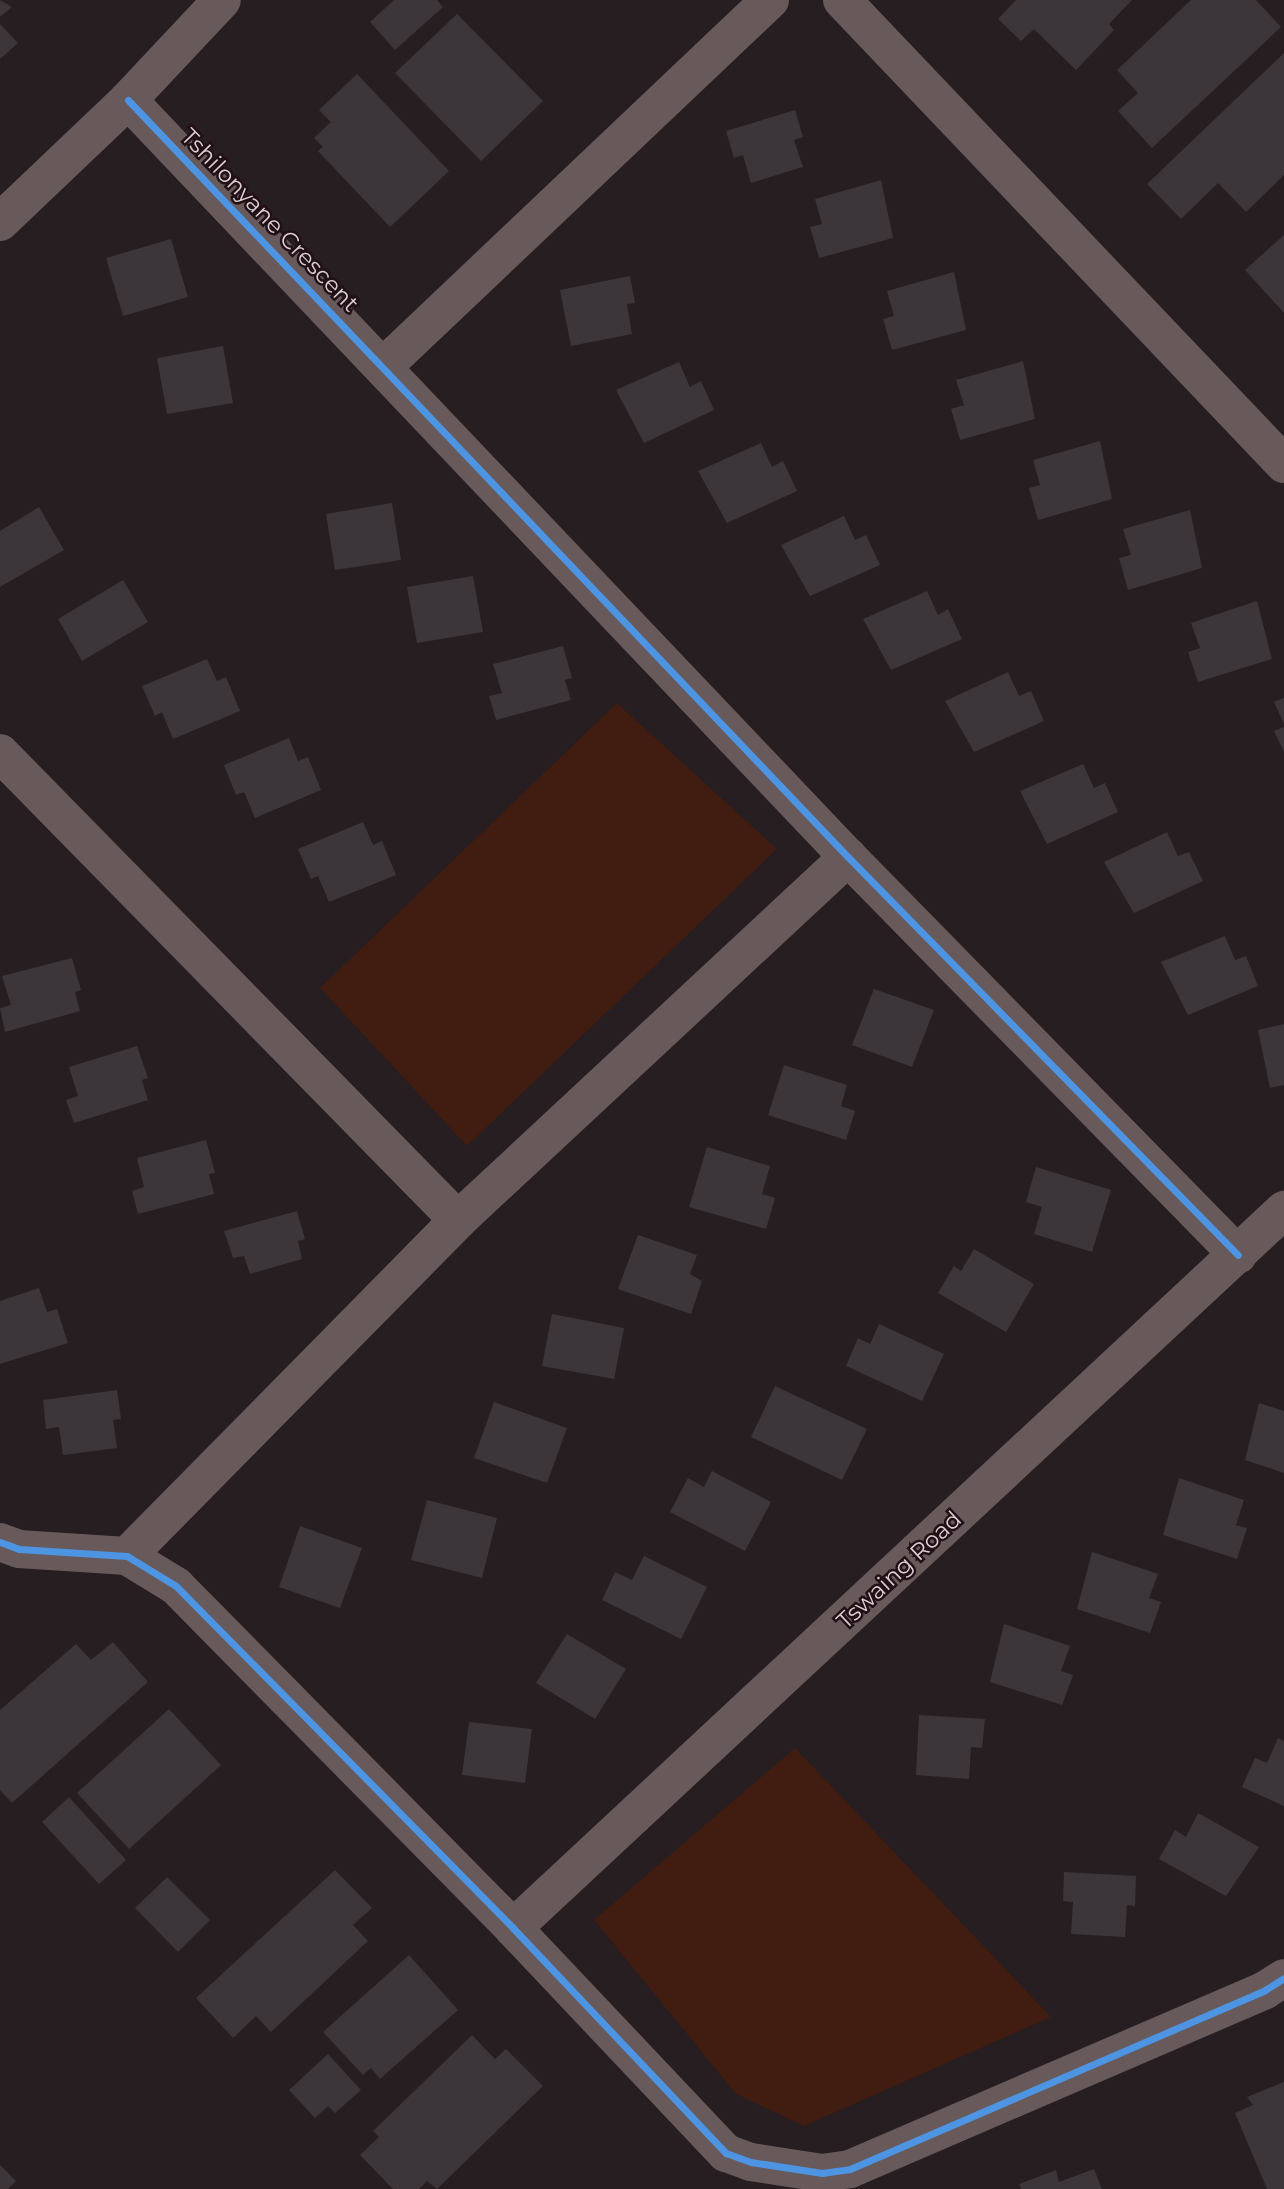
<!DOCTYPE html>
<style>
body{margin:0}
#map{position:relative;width:1284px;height:2189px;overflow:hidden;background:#271e21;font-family:Montserrat,sans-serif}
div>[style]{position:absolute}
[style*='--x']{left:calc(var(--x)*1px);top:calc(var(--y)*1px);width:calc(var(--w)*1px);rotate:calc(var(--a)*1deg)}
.green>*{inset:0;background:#401c11}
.building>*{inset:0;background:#3c3539}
.minor>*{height:38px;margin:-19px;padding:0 19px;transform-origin:19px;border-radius:19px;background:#685a5a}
.cycleway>*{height:7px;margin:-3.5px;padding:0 3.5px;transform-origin:3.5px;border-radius:3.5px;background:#4d94e3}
span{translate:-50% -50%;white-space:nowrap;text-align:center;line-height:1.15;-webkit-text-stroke:5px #211117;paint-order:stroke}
.street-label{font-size:23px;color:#daced2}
</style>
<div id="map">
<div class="green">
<div style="clip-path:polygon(617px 703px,777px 849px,467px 1146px,320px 988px)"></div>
<div style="clip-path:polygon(795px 1748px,1051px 2017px,804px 2126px,736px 2094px,594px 1920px)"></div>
</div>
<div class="building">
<div style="clip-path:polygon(0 0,12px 7px,0 17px)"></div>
<div style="clip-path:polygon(394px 0,437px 0,443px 7px,395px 50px,370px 22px)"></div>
<div style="clip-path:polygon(1016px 0,1132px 0,1109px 24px,1114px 30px,1076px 70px,1034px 29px,1021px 41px,998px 19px)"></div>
<div style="clip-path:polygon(1191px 0,1256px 0,1281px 27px,1152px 148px,1118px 111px,1138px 93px,1117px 70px)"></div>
<div style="clip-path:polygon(457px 14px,543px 101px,481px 161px,395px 73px)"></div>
<div style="clip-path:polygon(0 24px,18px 43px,0 59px)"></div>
<div style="clip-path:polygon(1284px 53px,1284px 175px,1246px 212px,1218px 183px,1181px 219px,1147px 184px)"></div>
<div style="clip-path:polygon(357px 74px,449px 171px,390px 227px,318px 151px,323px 147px,314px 138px,331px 122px,319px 110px)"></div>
<div style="clip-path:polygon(795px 110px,803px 137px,794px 140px,803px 167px,751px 183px,743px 155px,734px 158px,726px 131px)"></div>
<div style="clip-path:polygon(881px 180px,893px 238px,819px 258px,810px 227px,822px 224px,815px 199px)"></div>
<div style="clip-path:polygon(1284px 235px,1284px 313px,1245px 270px)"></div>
<div style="clip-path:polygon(171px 239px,188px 297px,123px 316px,106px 258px)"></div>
<div style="clip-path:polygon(954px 272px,966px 330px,892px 350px,883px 319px,894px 316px,887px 291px)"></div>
<div style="clip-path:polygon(630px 276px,635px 303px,627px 304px,632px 334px,571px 346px,560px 290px)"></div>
<div style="clip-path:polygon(223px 346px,233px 403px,167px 414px,157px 358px)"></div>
<div style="clip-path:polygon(1023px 361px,1035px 419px,960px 440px,951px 409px,964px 405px,956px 380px)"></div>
<div style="clip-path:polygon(679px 362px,690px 387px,701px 381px,714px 410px,644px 443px,616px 390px)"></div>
<div style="clip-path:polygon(1100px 441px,1112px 499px,1038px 520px,1029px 488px,1040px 485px,1033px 460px)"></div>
<div style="clip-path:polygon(761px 443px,772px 467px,783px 461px,797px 491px,727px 523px,698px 471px)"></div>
<div style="clip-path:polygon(392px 503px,401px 560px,335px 570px,326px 514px)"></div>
<div style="clip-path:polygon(39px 507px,64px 550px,0 587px,0 531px)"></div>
<div style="clip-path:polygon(1190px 510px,1202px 568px,1128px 590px,1119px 558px,1131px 555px,1123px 529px)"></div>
<div style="clip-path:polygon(844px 516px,855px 540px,866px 535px,880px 565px,810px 596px,781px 545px)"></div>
<div style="clip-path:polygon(473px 576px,483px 632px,417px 643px,407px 587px)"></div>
<div style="clip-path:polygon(123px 580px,148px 622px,82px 661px,58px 619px)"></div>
<div style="clip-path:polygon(927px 591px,938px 615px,948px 609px,962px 639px,891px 670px,863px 619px)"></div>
<div style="clip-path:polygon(1257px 601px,1272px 659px,1198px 682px,1188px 652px,1200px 648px,1191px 623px)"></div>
<div style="clip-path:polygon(563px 646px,572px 678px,565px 680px,571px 700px,496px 720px,489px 696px,502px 693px,493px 664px)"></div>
<div style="clip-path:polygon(207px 659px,217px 681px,226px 677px,240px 711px,173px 739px,162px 712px,155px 716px,142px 686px)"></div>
<div style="clip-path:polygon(1008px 672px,1019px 696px,1031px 691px,1044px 721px,974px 752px,945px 701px)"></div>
<div style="clip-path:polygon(1284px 698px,1284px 724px,1274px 702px)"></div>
<div style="clip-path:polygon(1284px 727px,1284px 752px,1274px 731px)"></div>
<div style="clip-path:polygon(289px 738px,298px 761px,308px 757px,321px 790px,255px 818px,244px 792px,236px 795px,224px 765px)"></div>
<div style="clip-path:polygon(1083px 764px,1094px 788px,1105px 783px,1118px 812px,1047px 844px,1020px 791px)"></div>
<div style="clip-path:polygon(363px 822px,373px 845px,382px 841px,396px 875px,329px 902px,318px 876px,311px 879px,298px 849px)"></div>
<div style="clip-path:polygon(1167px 832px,1178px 856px,1189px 852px,1203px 881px,1134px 913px,1104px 862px)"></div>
<div style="clip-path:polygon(1225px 936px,1235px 960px,1246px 956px,1258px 986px,1188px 1015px,1161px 962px)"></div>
<div style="clip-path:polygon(72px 958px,81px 990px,75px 992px,80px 1011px,5px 1032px,0 1008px,11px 1005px,2px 976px)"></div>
<div style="clip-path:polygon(874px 989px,934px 1010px,912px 1067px,852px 1045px)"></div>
<div style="clip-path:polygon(1284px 1024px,1284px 1085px,1270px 1088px,1258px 1030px)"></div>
<div style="clip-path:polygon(137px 1046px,148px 1078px,142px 1080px,148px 1100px,74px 1123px,66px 1100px,78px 1096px,69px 1067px)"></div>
<div style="clip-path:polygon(784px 1065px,847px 1085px,841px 1106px,855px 1111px,846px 1140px,768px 1115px)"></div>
<div style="clip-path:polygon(206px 1140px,215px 1173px,209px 1174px,214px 1194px,138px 1214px,132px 1191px,144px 1187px,137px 1158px)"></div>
<div style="clip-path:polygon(707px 1147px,770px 1166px,762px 1194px,775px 1198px,766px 1229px,689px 1207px)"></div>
<div style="clip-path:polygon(1036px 1167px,1111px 1190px,1092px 1252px,1034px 1234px,1042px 1207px,1026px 1202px)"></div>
<div style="clip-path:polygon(297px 1211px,305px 1239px,298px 1241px,302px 1259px,250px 1274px,244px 1256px,233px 1258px,224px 1231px)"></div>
<div style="clip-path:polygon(638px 1235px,697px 1255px,690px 1274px,702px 1281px,691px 1314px,618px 1289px)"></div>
<div style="clip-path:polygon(974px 1249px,1034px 1284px,1006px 1332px,938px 1293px,954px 1266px,961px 1271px)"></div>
<div style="clip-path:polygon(39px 1288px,47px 1312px,57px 1309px,68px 1343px,0 1364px,0 1301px)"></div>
<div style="clip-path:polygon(552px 1314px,624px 1328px,614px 1379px,542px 1366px)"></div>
<div style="clip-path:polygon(879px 1324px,944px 1354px,922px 1401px,846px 1366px,858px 1338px,870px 1344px)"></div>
<div style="clip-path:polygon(775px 1386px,867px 1429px,842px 1480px,751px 1437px)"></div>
<div style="clip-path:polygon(117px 1390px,121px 1419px,113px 1420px,117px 1448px,63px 1455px,59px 1427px,46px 1429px,43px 1400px)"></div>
<div style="clip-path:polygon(494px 1402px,567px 1428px,547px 1483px,474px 1458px)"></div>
<div style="clip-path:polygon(1259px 1403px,1284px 1411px,1284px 1473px,1245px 1460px)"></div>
<div style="clip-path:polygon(712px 1471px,771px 1502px,745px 1551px,670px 1512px,688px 1478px,704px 1487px)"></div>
<div style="clip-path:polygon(1179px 1478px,1244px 1500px,1236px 1525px,1247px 1528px,1237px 1559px,1163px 1535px)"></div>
<div style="clip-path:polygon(427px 1500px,497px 1518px,482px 1578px,411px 1560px)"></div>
<div style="clip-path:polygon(300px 1526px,362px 1548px,340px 1608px,279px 1587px)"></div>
<div style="clip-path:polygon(1092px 1552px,1158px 1574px,1149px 1598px,1161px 1602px,1150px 1633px,1077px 1609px)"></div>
<div style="clip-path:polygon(644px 1556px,707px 1587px,681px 1639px,602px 1600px,615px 1572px,632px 1580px)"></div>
<div style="clip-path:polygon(1004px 1624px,1070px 1646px,1061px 1671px,1073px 1675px,1062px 1705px,990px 1682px)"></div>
<div style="clip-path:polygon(567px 1634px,626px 1669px,595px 1719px,536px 1683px)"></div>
<div style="clip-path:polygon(113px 1642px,148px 1682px,12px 1803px,0 1790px,0 1710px,76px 1644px,91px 1660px)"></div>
<div style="clip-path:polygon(169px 1709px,221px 1765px,129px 1849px,77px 1793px)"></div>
<div style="clip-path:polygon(919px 1715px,985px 1719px,982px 1748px,971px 1747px,969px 1779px,916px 1775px)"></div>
<div style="clip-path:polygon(469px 1722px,532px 1729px,525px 1783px,462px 1775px)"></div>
<div style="clip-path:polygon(1278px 1738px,1284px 1741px,1284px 1806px,1242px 1787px,1255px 1758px,1267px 1763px)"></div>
<div style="clip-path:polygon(69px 1797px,126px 1860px,99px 1884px,42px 1822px)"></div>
<div style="clip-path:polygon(1198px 1813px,1259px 1847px,1226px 1896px,1159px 1859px,1175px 1830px,1186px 1837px)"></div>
<div style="clip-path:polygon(335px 1870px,372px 1908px,353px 1925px,368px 1941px,271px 2032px,256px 2016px,233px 2038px,196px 1998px)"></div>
<div style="clip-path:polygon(1064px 1872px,1136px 1876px,1135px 1906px,1127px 1905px,1125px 1937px,1071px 1934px,1073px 1902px,1063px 1901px)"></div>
<div style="clip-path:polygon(167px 1877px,210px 1920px,178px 1952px,135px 1908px)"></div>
<div style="clip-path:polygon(409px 1955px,458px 2010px,380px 2079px,371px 2068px,363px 2075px,323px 2032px)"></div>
<div style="clip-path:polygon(472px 2035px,495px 2059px,506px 2049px,543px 2086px,437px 2189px,427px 2181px,419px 2189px,393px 2189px,360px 2155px,379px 2137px,373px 2131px)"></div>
<div style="clip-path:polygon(328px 2054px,361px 2090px,335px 2113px,328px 2106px,315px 2118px,289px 2090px)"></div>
<div style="clip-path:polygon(1284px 2082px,1284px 2189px,1267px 2189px,1235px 2113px,1253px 2105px,1247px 2097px)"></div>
<div style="clip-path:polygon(0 2165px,16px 2181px,8px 2189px,0 2189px)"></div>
<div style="clip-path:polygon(1094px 2169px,1102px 2189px,1021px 2189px,1019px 2184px,1056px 2170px,1059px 2182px)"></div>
</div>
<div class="minor">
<div style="--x:842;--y:0;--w:641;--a:46.39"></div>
<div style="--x:128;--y:100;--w:1045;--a:46.44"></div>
<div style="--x:848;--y:857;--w:557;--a:45.58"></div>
<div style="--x:0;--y:222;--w:177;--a:-43.6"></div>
<div style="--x:128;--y:100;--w:137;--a:-46.8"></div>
<div style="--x:384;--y:366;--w:532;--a:-43.48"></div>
<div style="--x:0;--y:753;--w:654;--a:45.56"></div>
<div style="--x:0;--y:1542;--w:20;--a:20"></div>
<div style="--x:19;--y:1549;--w:108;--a:3.7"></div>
<div style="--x:127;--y:1556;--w:57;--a:31.5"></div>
<div style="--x:176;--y:1586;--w:480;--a:45.4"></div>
<div style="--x:513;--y:1928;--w:310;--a:46.6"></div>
<div style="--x:726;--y:2153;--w:27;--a:20"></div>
<div style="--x:751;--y:2162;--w:72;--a:8.8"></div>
<div style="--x:822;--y:2173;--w:28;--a:-8"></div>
<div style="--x:850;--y:2169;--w:452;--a:-23.3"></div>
<div style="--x:1265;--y:1990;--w:22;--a:-32"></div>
<div style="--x:127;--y:1556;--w:472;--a:-45.4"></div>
<div style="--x:458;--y:1220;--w:533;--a:-42.95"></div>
<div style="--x:513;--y:1928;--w:1054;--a:-42.96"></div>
</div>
<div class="cycleway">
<div style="--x:128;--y:100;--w:1045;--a:46.44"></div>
<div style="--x:848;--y:857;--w:557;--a:45.58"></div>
<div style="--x:0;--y:1542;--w:20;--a:20"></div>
<div style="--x:19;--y:1549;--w:108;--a:3.7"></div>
<div style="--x:127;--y:1556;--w:57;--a:31.5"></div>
<div style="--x:176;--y:1586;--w:480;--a:45.4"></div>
<div style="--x:513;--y:1928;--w:310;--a:46.6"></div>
<div style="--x:726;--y:2153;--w:27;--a:20"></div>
<div style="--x:751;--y:2162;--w:72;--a:8.8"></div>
<div style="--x:822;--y:2173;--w:28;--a:-8"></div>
<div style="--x:850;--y:2169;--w:452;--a:-23.3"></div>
<div style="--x:1265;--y:1990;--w:22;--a:-32"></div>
</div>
<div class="street-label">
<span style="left:270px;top:220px;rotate:46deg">Tshilonyane Crescent</span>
<span style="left:899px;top:1570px;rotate:-43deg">Tswaing Road</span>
</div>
</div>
